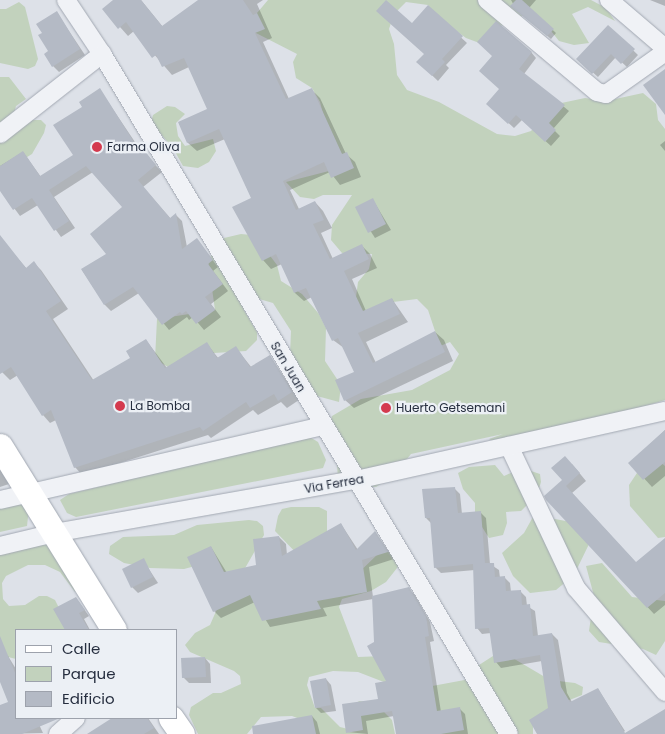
<!DOCTYPE html>
<style>
body{margin:0}
#map{position:relative;width:665px;height:734px;overflow:hidden;background:#dde1e8;font-family:Poppins,sans-serif}
div>[style]{position:absolute}
[style*='--x']{left:calc(var(--x)*1px);top:calc(var(--y)*1px);width:calc(var(--w)*1px);rotate:calc(var(--a)*1deg)}
.green>*{inset:0;background:#c2d2bd}
.shadow>*{inset:0;background:#0003}
.building>*{inset:0;background:#b4bac5}
.roads{filter:drop-shadow(0 0 1px #a2a8b2) drop-shadow(0 0 1px #a2a8b2)}
.street>*{height:18px;margin:-9px;padding:0 9px;transform-origin:9px;border-radius:9px;background:#f0f2f6}
.secondary>*{height:25px;margin:-12.5px;padding:0 12.5px;transform-origin:12.5px;border-radius:12.5px;background:#fff}
.dots>*{width:14px;height:14px;translate:-50% -50%;box-sizing:border-box;border:2px solid #ecf0f5;border-radius:50%}
span{translate:-50% -50%;white-space:nowrap;text-align:center;line-height:1.15;-webkit-text-stroke:4.5px #ecf0f5;paint-order:stroke}
.poi-label{font-size:12px;color:#262e3f}
.left{translate:0 -50%;text-align:left}
.street-label{font-size:12px;color:#262e3f}
.legend{position:absolute;left:15px;top:629px;width:162px;height:90px;box-sizing:border-box;background:#ecf0f5;border:1px solid #9da2ac;margin:0;padding:6px 9px;list-style:none;font-size:15px;color:#262e3f}
.legend li{display:flex;align-items:center;gap:10px;height:25px}
.legend b{width:25px;border:1px solid #9da2ac}
</style>
<div id="map">
<div class="green">
<div style="clip-path:polygon(268px 0,591px 0,606px 8px,615px 21px,588px 7px,572px 14px,589px 43px,574px 45px,559px 41px,540px 17px,525px 14px,511px 23px,500px 26px,482px 44px,466px 38px,439px 18px,428px 5px,406px 2px,394px 14px,389px 29px,394px 44px,397px 75px,407px 90px,439px 102px,497px 134px,515px 136px,531px 131px,552px 105px,585px 98px,606px 101px,643px 93px,656px 104px,658px 120px,665px 129px,665px 400px,504px 449px,489px 439px,503px 434px,411px 454px,394px 475px,376px 487px,353px 487px,338px 480px,336px 447px,329px 431px,332px 416px,361px 399px,412px 390px,450px 370px,459px 354px,450px 342px,440px 346px,428px 310px,417px 299px,385px 303px,358px 319px,350px 306px,356px 297px,358px 282px,369px 269px,372px 254px,342px 253px,331px 240px,332px 225px,352px 195px,323px 195px,314px 199px,300px 197px,286px 182px,329px 171px,342px 154px,335px 148px,328px 133px,320px 102px,312px 88px,296px 78px,293px 62px,297px 54px,252px 31px,257px 13px)"></div>
<div style="clip-path:polygon(19px 2px,25px 7px,38px 59px,35px 66px,28px 69px,0 63px,0 9px,6px 9px)"></div>
<div style="clip-path:polygon(0 77px,9px 77px,26px 99px,16px 106px,13px 117px,4px 123px,0 122px)"></div>
<div style="clip-path:polygon(167px 106px,175px 107px,185px 114px,176px 123px,178px 136px,185px 146px,213px 139px,216px 151px,209px 162px,198px 168px,183px 166px,173px 148px,151px 123px,153px 115px)"></div>
<div style="clip-path:polygon(32px 120px,41px 120px,46px 125px,44px 133px,32px 154px,19px 162px,0 185px,0 136px,19px 130px)"></div>
<div style="clip-path:polygon(241px 234px,251px 235px,262px 245px,277px 265px,281px 281px,302px 294px,319px 314px,326px 328px,325px 361px,341px 385px,339px 402px,317px 396px,302px 376px,290px 355px,291px 331px,273px 303px,249px 296px,244px 302px,244px 310px,257px 332px,257px 340px,246px 351px,198px 354px,168px 367px,155px 359px,157px 319px,215px 310px,208px 260px,224px 238px)"></div>
<div style="clip-path:polygon(308px 436px,318px 442px,326px 460px,323px 468px,76px 517px,67px 513px,60px 500px,69px 494px)"></div>
<div style="clip-path:polygon(660px 462px,665px 466px,665px 537px,658px 538px,630px 506px,629px 485px,639px 470px)"></div>
<div style="clip-path:polygon(495px 465px,504px 476px,522px 468px,540px 474px,541px 482px,537px 495px,521px 511px,506px 512px,507px 523px,503px 535px,489px 538px,475px 516px,475px 503px,463px 489px,458px 473px,469px 467px)"></div>
<div style="clip-path:polygon(0 493px,29px 508px,27px 526px,0 532px)"></div>
<div style="clip-path:polygon(291px 507px,319px 507px,327px 511px,327px 551px,349px 582px,380px 552px,395px 552px,401px 563px,386px 582px,371px 591px,342px 599px,339px 607px,358px 657px,384px 656px,389px 684px,358px 672px,333px 671px,309px 677px,307px 685px,315px 708px,321px 708px,340px 727px,348px 729px,353px 707px,359px 701px,374px 702px,392px 720px,395px 734px,298px 734px,300px 719px,292px 716px,261px 717px,247px 734px,198px 734px,189px 715px,191px 707px,213px 693px,221px 693px,241px 684px,240px 676px,234px 671px,190px 652px,185px 645px,195px 633px,210px 625px,220px 602px,199px 565px,184px 569px,150px 568px,124px 563px,109px 554px,110px 546px,123px 537px,174px 535px,197px 525px,249px 520px,257px 521px,263px 526px,264px 535px,244px 570px,303px 560px,275px 531px,278px 516px,282px 509px)"></div>
<div style="clip-path:polygon(534px 515px,576px 523px,590px 542px,574px 575px,556px 590px,530px 593px,513px 576px,502px 553px,524px 533px)"></div>
<div style="clip-path:polygon(25px 545px,60px 545px,83px 558px,96px 579px,75px 592px,60px 572px,45px 565px,28px 565px,6px 576px,2px 583px,3px 599px,9px 606px,25px 605px,39px 596px,47px 596px,55px 600px,70px 630px,16px 630px,16px 659px,4px 656px,0 660px,0 555px,9px 548px)"></div>
<div style="clip-path:polygon(602px 563px,632px 597px,665px 601px,665px 641px,656px 655px,643px 649px,599px 642px,589px 631px,594px 596px,586px 566px)"></div>
<div style="clip-path:polygon(493px 656px,511px 657px,550px 680px,575px 683px,583px 687px,582px 695px,552px 707px,533px 723px,533px 734px,425px 734px,429px 712px,416px 689px,470px 679px,479px 665px)"></div>
</div>
<div class="shadow">
<div style="clip-path:polygon(115px 0,141px 0,163px 27px,200px 0,263px 0,257px 4px,272px 38px,263px 42px,289px 99px,311px 89px,320px 98px,346px 154px,355px 162px,361px 177px,340px 185px,330px 172px,290px 190px,299px 209px,315px 202px,323px 211px,332px 228px,321px 233px,333px 259px,362px 246px,370px 254px,377px 268px,352px 279px,366px 311px,392px 299px,408px 322px,366px 342px,376px 363px,435px 332px,444px 340px,453px 361px,354px 408px,345px 400px,355px 373px,344px 348px,333px 340px,312px 297px,304px 301px,295px 293px,282px 264px,271px 269px,263px 260px,252px 199px,225px 139px,197px 151px,188px 143px,179px 123px,209px 110px,189px 67px,172px 75px,134px 31px,128px 36px,104px 9px)"></div>
<div style="clip-path:polygon(511px 0,536px 0,529px 8px,556px 33px,551px 39px,516px 9px)"></div>
<div style="clip-path:polygon(650px 0,665px 0,665px 6px)"></div>
<div style="clip-path:polygon(428px 7px,467px 43px,446px 65px,449px 68px,438px 81px,418px 62px,425px 54px,412px 25px)"></div>
<div style="clip-path:polygon(57px 13px,85px 55px,59px 72px,53px 66px,43px 33px)"></div>
<div style="clip-path:polygon(608px 26px,638px 55px,627px 67px,616px 57px,598px 77px,578px 59px)"></div>
<div style="clip-path:polygon(531px 52px,536px 58px,524px 74px,569px 111px,553px 129px,560px 136px,551px 146px,522px 120px,514px 128px,488px 104px)"></div>
<div style="clip-path:polygon(100px 90px,139px 148px,162px 172px,143px 187px,171px 219px,176px 215px,182px 221px,187px 247px,197px 240px,218px 267px,213px 271px,228px 291px,211px 304px,221px 317px,204px 330px,193px 317px,189px 320px,187px 317px,169px 330px,139px 293px,111px 311px,105px 305px,82px 270px,108px 254px,124px 208px,93px 172px,54px 197px,75px 228px,61px 237px,38px 205px,20px 216px,0 189px,0 166px,23px 152px,41px 177px,74px 156px,83px 107px)"></div>
<div style="clip-path:polygon(665px 141px,665px 151px,660px 145px)"></div>
<div style="clip-path:polygon(373px 200px,391px 230px,375px 238px,356px 208px)"></div>
<div style="clip-path:polygon(0 238px,27px 269px,34px 263px,41px 270px,68px 309px,53px 319px,94px 381px,132px 358px,146px 340px,167px 368px,207px 344px,219px 359px,236px 348px,252px 368px,270px 356px,299px 400px,287px 408px,281px 402px,258px 415px,253px 410px,211px 438px,208px 435px,82px 475px,75px 467px,56px 420px,50px 423px,43px 415px,18px 375px,10px 380px,0 370px)"></div>
<div style="clip-path:polygon(665px 430px,665px 476px,652px 487px,630px 463px)"></div>
<div style="clip-path:polygon(572px 464px,586px 481px,572px 493px,636px 563px,665px 547px,665px 605px,654px 614px,547px 499px,563px 481px)"></div>
<div style="clip-path:polygon(0 469px,9px 484px,0 487px)"></div>
<div style="clip-path:polygon(454px 488px,460px 494px,462px 514px,481px 513px,486px 518px,490px 564px,499px 570px,500px 578px,504px 577px,510px 583px,511px 592px,520px 591px,526px 597px,527px 606px,535px 611px,538px 636px,552px 634px,558px 640px,567px 693px,572px 702px,598px 689px,625px 731px,620px 734px,538px 734px,550px 708px,542px 661px,501px 668px,496px 662px,491px 633px,482px 634px,477px 628px,475px 570px,441px 573px,435px 567px,431px 523px,426px 518px)"></div>
<div style="clip-path:polygon(341px 524px,358px 550px,375px 532px,394px 559px,369px 567px,373px 597px,408px 589px,414px 594px,430px 622px,434px 641px,430px 642px,441px 712px,460px 709px,465px 714px,468px 734px,397px 734px,394px 716px,366px 721px,368px 734px,347px 732px,343px 705px,380px 700px,388px 682px,373px 599px,323px 608px,327px 616px,270px 627px,255px 602px,221px 618px,214px 611px,211px 547px,227px 573px,258px 566px,279px 537px,286px 544px,287px 555px)"></div>
<div style="clip-path:polygon(143px 560px,158px 583px,138px 593px,132px 587px)"></div>
<div style="clip-path:polygon(76px 598px,89px 616px,84px 619px,90px 630px,66px 630px,55px 609px)"></div>
<div style="clip-path:polygon(8px 656px,16px 669px,16px 718px,36px 718px,43px 733px,0 734px,0 708px,12px 708px,0 678px,0 659px)"></div>
<div style="clip-path:polygon(205px 658px,210px 664px,211px 683px,189px 683px,183px 677px)"></div>
<div style="clip-path:polygon(326px 679px,331px 685px,336px 711px,321px 713px,316px 708px)"></div>
<div style="clip-path:polygon(312px 716px,317px 722px,320px 734px,257px 734px)"></div>
<div style="clip-path:polygon(115px 718px,148px 718px,159px 734px,90px 734px)"></div>
</div>
<div class="building">
<div style="clip-path:polygon(113px 0,141px 0,162px 26px,198px 0,243px 0,253px 15px,257px 13px,265px 29px,255px 33px,286px 99px,312px 88px,342px 154px,347px 152px,354px 168px,331px 178px,324px 162px,283px 181px,296px 210px,315px 201px,324px 220px,313px 224px,330px 259px,362px 244px,369px 259px,344px 271px,363px 311px,392px 298px,400px 314px,358px 333px,373px 363px,435px 331px,445px 352px,344px 401px,335px 380px,354px 372px,338px 338px,332px 341px,306px 288px,294px 293px,276px 254px,262px 261px,232px 207px,251px 198px,219px 129px,187px 143px,178px 122px,207px 109px,184px 58px,162px 67px,156px 55px,152px 58px,126px 22px,118px 29px,102px 9px)"></div>
<div style="clip-path:polygon(386px 0,412px 23px,428px 5px,463px 36px,442px 59px,445px 62px,432px 76px,416px 62px,424px 54px,376px 11px)"></div>
<div style="clip-path:polygon(516px 0,522px 0,554px 29px,547px 36px,510px 6px)"></div>
<div style="clip-path:polygon(57px 11px,80px 49px,52px 67px,44px 54px,48px 51px,38px 35px,42px 33px,36px 24px)"></div>
<div style="clip-path:polygon(496px 21px,532px 52px,519px 69px,565px 105px,549px 123px,556px 130px,545px 142px,516px 115px,508px 124px,486px 104px,499px 89px,479px 71px,492px 56px,477px 42px)"></div>
<div style="clip-path:polygon(608px 25px,635px 49px,621px 64px,611px 54px,592px 74px,576px 59px)"></div>
<div style="clip-path:polygon(665px 69px,665px 115px,643px 85px)"></div>
<div style="clip-path:polygon(100px 88px,137px 147px,140px 145px,156px 165px,138px 180px,170px 218px,176px 213px,182px 249px,197px 238px,213px 260px,208px 264px,223px 284px,205px 297px,215px 310px,196px 324px,186px 311px,182px 314px,180px 312px,162px 325px,133px 287px,104px 305px,81px 269px,106px 254px,90px 234px,122px 207px,86px 166px,49px 190px,69px 221px,54px 231px,32px 198px,13px 210px,0 191px,0 166px,23px 151px,40px 176px,73px 155px,53px 125px,82px 107px,79px 102px)"></div>
<div style="clip-path:polygon(373px 198px,386px 224px,368px 233px,355px 207px)"></div>
<div style="clip-path:polygon(0 235px,26px 268px,34px 261px,61px 301px,46px 311px,92px 380px,130px 358px,126px 351px,146px 339px,165px 368px,207px 342px,217px 358px,236px 346px,250px 367px,270px 355px,292px 392px,278px 401px,274px 394px,250px 408px,246px 402px,203px 431px,200px 427px,74px 468px,51px 410px,42px 416px,11px 367px,0 374px)"></div>
<div style="clip-path:polygon(665px 430px,665px 462px,643px 480px,628px 463px)"></div>
<div style="clip-path:polygon(565px 456px,580px 473px,566px 486px,636px 562px,665px 538px,665px 593px,647px 608px,546px 500px,544px 496px,562px 480px,551px 468px)"></div>
<div style="clip-path:polygon(455px 487px,458px 513px,481px 511px,485px 563px,494px 563px,495px 577px,505px 576px,506px 591px,521px 590px,522px 605px,530px 604px,533px 636px,552px 633px,561px 687px,570px 702px,598px 688px,625px 733px,665px 709px,665px 734px,537px 734px,529px 720px,548px 708px,540px 655px,494px 663px,489px 628px,475px 629px,473px 564px,434px 568px,430px 518px,425px 518px,422px 489px)"></div>
<div style="clip-path:polygon(341px 523px,356px 550px,375px 531px,388px 552px,362px 560px,367px 592px,317px 601px,321px 609px,262px 621px,250px 595px,213px 612px,187px 557px,211px 546px,224px 572px,256px 565px,253px 539px,279px 536px,282px 556px)"></div>
<div style="clip-path:polygon(144px 558px,153px 577px,131px 588px,122px 569px)"></div>
<div style="clip-path:polygon(409px 587px,426px 616px,429px 636px,425px 637px,437px 711px,460px 707px,464px 730px,441px 734px,396px 734px,392px 711px,361px 716px,363px 730px,346px 733px,342px 704px,378px 699px,375px 683px,386px 681px,367px 646px,374px 642px,372px 596px)"></div>
<div style="clip-path:polygon(76px 597px,85px 610px,79px 613px,89px 630px,65px 630px,53px 609px)"></div>
<div style="clip-path:polygon(0 636px,16px 675px,16px 718px,60px 718px,22px 734px,0 734px,0 705px,8px 702px,0 682px)"></div>
<div style="clip-path:polygon(205px 657px,206px 677px,182px 678px,181px 658px)"></div>
<div style="clip-path:polygon(326px 678px,331px 705px,315px 708px,310px 681px)"></div>
<div style="clip-path:polygon(312px 715px,316px 734px,253px 734px,252px 726px)"></div>
<div style="clip-path:polygon(112px 718px,147px 718px,154px 728px,144px 734px,87px 734px)"></div>
</div>
<div class="roads">
<div class="street">
<div style="--x:66;--y:0;--w:65;--a:56.3"></div>
<div style="--x:102;--y:54;--w:792;--a:59.1"></div>
<div style="--x:487;--y:0;--w:143;--a:39.9"></div>
<div style="--x:597;--y:92;--w:9;--a:13"></div>
<div style="--x:606;--y:94;--w:72;--a:-35.4"></div>
<div style="--x:609;--y:0;--w:74;--a:40.6"></div>
<div style="--x:0;--y:134;--w:130;--a:-38.1"></div>
<div style="--x:509;--y:446;--w:157;--a:64.7"></div>
<div style="--x:576;--y:588;--w:137;--a:49.4"></div>
<div style="--x:0;--y:500;--w:331;--a:-12.9"></div>
<div style="--x:0;--y:546;--w:56;--a:-13.5"></div>
<div style="--x:54;--y:533;--w:307;--a:-10"></div>
<div style="--x:356;--y:480;--w:317;--a:-12.6"></div>
<div style="--x:58;--y:734;--w:24;--a:-42"></div>
</div>
<div class="secondary">
<div style="--x:0;--y:446;--w:216;--a:58.2"></div>
<div style="--x:171;--y:718;--w:19;--a:55"></div>
</div>
</div>
<div class="dots">
<div style="left:97px;top:147px;background:#d43a4e"></div>
<div style="left:120px;top:406px;background:#d43a4e"></div>
<div style="left:386px;top:408px;background:#d43a4e"></div>
</div>
<div class="poi-label">
<span class="left" style="left:107px;top:147px">Farma Oliva</span>
<span class="left" style="left:130px;top:406px">La Bomba</span>
<span class="left" style="left:396px;top:408px">Huerto Getsemani</span>
</div>
<div class="street-label">
<span style="left:288px;top:367px;rotate:59deg">San Juan</span>
<span style="left:334px;top:484px;rotate:-10deg">Via Ferrea</span>
</div>
<ul class="legend">
<li><b style="height:6px;background:#fff"></b>Calle</li>
<li><b style="height:14px;background:#c2d2bd"></b>Parque</li>
<li><b style="height:14px;background:#b4bac5"></b>Edificio</li>
</ul>
</div>
